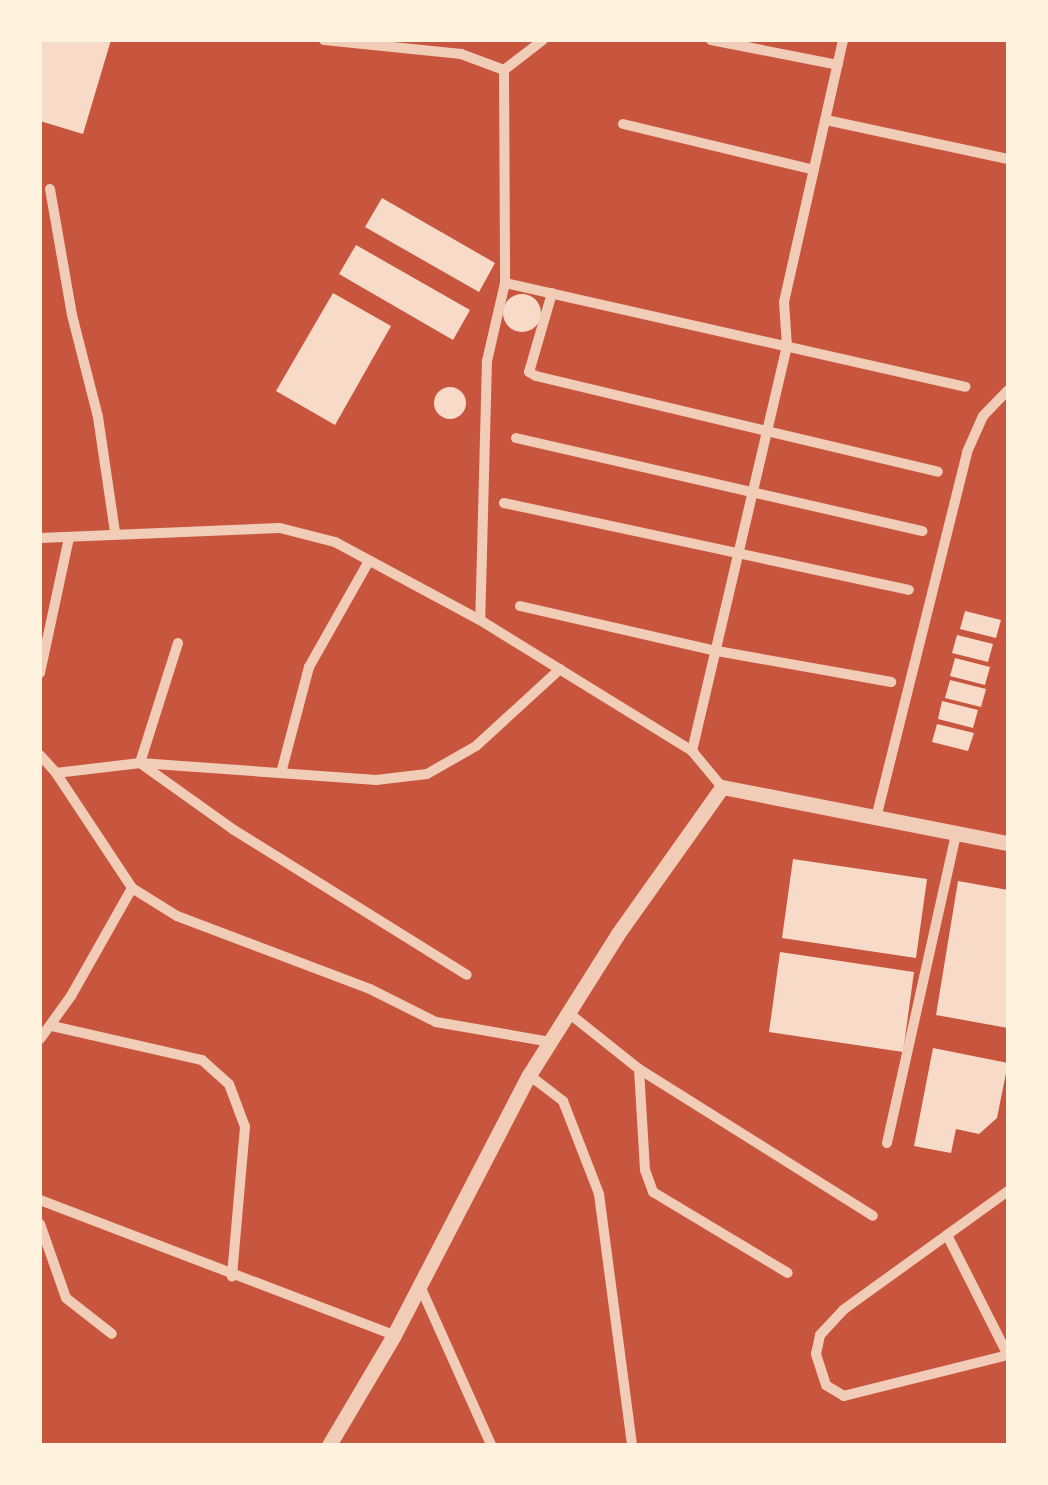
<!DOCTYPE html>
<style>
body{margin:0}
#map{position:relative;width:1048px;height:1485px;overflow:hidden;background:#c8553d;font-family:Quicksand,sans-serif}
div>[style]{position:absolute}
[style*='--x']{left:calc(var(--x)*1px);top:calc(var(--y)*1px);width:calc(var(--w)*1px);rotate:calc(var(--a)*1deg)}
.building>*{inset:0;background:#f7dbc8}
.round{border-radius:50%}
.minor>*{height:10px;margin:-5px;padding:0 5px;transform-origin:5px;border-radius:5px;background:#f1ccb7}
.tertiary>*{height:15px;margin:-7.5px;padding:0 7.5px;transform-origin:7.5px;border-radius:7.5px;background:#f1ccb7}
span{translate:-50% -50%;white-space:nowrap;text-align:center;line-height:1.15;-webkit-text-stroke:8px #fff3e0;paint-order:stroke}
.frame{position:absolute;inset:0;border:42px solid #fff3e0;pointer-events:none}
</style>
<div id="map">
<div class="building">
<div style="clip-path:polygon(40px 40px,111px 40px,83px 134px,40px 121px)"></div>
<div style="clip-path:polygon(382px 198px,495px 263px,479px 292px,365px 227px)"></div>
<div style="clip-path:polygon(356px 245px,470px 310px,453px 340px,339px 274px)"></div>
<div style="clip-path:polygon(333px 293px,391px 326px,335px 425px,276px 391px)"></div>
<div class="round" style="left:503px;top:294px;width:38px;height:38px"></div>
<div class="round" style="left:434px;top:387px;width:32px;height:32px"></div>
<div style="clip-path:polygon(965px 611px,1001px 620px,996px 638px,960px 629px)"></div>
<div style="clip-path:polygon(957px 635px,993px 644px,988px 662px,952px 653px)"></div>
<div style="clip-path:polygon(955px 658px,990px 667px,985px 685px,950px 676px)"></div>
<div style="clip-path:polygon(950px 680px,986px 689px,981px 707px,945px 698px)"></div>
<div style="clip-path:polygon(942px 701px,978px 710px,973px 728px,938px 719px)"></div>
<div style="clip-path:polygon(937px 724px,974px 733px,968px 751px,932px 742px)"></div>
<div style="clip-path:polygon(793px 859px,927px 879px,916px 958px,782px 938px)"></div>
<div style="clip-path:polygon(958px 881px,1008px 890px,1008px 1028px,936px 1015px)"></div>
<div style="clip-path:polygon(780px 952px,914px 972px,903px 1052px,769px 1032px)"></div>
<div style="clip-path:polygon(933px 1048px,1008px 1063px,997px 1118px,979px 1134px,956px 1129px,951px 1153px,914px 1146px)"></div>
</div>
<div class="minor">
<div style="--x:324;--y:40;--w:138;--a:5.8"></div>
<div style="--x:461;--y:54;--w:46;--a:20.4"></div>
<div style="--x:504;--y:70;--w:213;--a:89.7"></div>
<div style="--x:505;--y:283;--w:80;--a:103"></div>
<div style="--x:487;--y:361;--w:259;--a:91.5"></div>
<div style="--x:711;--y:40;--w:129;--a:11.1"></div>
<div style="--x:504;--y:70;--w:49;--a:-37.6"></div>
<div style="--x:826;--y:120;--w:186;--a:12.1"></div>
<div style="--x:623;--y:124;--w:196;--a:13.5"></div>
<div style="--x:50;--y:189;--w:128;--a:80.1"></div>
<div style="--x:72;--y:315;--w:105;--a:75.7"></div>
<div style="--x:98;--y:417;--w:116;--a:81.6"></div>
<div style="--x:505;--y:283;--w:472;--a:12.7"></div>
<div style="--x:552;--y:293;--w:82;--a:106.2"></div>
<div style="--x:529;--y:372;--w:8;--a:30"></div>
<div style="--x:536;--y:376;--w:413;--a:13.4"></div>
<div style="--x:516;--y:438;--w:417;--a:12.9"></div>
<div style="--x:504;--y:503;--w:414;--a:12.1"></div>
<div style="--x:40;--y:538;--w:240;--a:-2.4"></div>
<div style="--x:280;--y:528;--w:57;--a:14.3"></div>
<div style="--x:335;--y:542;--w:165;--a:28.3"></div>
<div style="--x:480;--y:620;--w:249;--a:31.7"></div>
<div style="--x:692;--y:751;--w:47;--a:50.2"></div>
<div style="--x:520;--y:606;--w:202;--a:12.9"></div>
<div style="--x:717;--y:651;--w:177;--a:10.1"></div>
<div style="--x:178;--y:643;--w:126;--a:107.6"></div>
<div style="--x:140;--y:763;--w:115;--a:35.5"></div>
<div style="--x:234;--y:830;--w:274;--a:31.9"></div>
<div style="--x:40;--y:673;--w:138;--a:-77.9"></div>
<div style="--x:692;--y:751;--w:416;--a:-76.8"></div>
<div style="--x:787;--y:346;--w:44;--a:-93.9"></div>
<div style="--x:784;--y:302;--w:269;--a:-77.3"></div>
<div style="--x:40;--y:755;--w:24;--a:48"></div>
<div style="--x:56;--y:773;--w:138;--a:56.5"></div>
<div style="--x:132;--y:888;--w:53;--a:31.9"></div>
<div style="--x:177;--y:916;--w:206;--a:20.7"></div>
<div style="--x:370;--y:989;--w:74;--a:26.6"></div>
<div style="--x:436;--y:1022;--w:117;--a:9.9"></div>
<div style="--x:56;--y:773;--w:85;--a:-6.8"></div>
<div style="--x:140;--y:763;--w:237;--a:4.1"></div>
<div style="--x:376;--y:780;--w:51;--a:-6.7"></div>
<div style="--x:427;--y:774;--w:56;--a:-29.7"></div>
<div style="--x:476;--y:746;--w:114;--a:-42.5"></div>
<div style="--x:281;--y:773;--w:110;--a:-75.2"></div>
<div style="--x:309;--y:667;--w:122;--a:-60.5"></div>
<div style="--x:876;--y:818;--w:377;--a:-76"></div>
<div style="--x:967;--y:452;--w:39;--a:-66"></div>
<div style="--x:983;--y:416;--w:36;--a:-46"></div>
<div style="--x:570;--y:1014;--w:88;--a:38.6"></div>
<div style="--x:639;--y:1069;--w:276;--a:32.1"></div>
<div style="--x:52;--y:1026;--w:154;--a:12.8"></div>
<div style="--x:202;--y:1060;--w:36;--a:42"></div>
<div style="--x:229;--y:1084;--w:46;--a:69.6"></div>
<div style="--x:245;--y:1127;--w:150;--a:95"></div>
<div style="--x:40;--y:1039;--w:53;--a:-54.2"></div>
<div style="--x:71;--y:996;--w:124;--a:-60.5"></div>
<div style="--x:639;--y:1069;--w:101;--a:86.6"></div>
<div style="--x:645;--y:1170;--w:23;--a:70"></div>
<div style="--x:653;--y:1192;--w:157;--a:31"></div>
<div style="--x:529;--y:1075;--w:43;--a:37.4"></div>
<div style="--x:563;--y:1101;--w:100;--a:68.8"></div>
<div style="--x:599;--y:1194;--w:253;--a:82.5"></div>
<div style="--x:887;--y:1143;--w:316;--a:-77.4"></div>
<div style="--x:40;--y:1200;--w:379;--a:20.9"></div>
<div style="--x:40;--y:1224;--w:78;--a:70.6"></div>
<div style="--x:66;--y:1298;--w:58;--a:38"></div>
<div style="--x:947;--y:1235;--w:135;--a:63.1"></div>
<div style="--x:1008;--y:1355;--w:169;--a:166"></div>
<div style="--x:844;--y:1396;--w:21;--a:-149"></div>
<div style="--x:826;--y:1385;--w:33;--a:-108"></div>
<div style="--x:816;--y:1354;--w:19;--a:-78"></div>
<div style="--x:820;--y:1335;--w:34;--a:-47"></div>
<div style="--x:843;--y:1310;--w:203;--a:-35.8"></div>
<div style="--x:420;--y:1286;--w:174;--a:65.9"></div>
</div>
<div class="tertiary">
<div style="--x:329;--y:1445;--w:128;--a:-59.4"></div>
<div style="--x:394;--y:1335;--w:293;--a:-62.6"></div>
<div style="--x:529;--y:1075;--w:165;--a:-57.8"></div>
<div style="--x:617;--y:935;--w:181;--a:-54.6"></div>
<div style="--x:722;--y:787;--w:291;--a:11.1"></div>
</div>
<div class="frame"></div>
</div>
